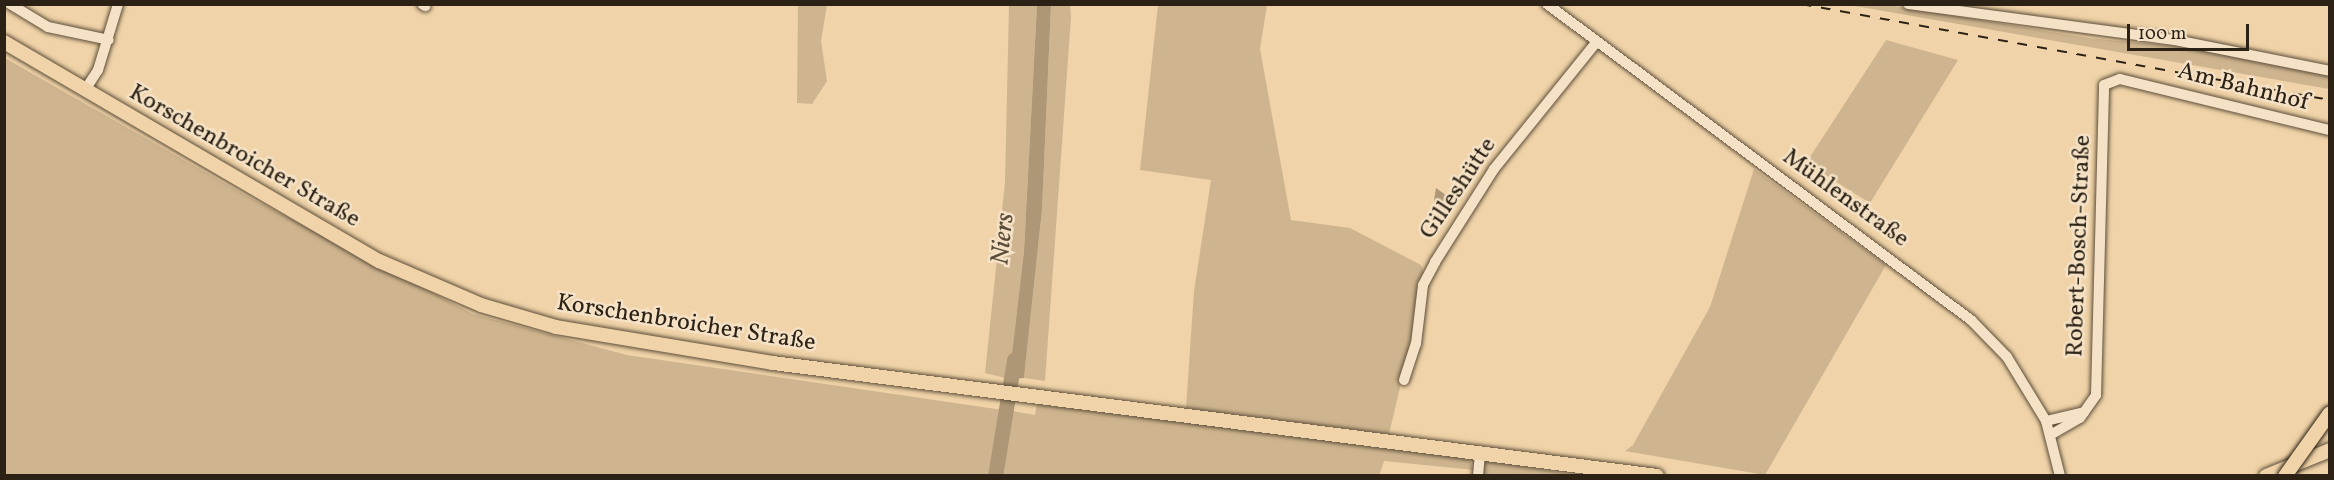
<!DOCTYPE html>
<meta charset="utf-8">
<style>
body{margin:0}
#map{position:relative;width:2334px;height:480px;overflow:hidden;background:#f0d3a8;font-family:Vollkorn,serif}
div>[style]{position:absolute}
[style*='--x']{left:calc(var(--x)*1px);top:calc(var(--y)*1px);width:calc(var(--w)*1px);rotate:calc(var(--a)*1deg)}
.green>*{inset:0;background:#cfb58f}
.water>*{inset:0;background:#ad9776}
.river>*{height:15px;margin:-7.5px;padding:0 7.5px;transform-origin:7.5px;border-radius:7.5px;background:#ad9776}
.roads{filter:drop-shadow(0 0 2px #5c4e3a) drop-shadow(0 0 2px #5c4e3a)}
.minor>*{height:10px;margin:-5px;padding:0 5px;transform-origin:5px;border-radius:5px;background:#f5e2c6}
.major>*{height:14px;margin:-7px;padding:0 7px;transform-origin:7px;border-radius:7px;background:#f0d3a8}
.rail>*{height:2px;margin-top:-1px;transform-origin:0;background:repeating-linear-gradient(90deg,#2b2215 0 10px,transparent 0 20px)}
.bridges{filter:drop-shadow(0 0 2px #2b2215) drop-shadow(0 0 2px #2b2215)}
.major-bridge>*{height:14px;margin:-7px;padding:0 7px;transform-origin:7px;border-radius:7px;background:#f0d3a8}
span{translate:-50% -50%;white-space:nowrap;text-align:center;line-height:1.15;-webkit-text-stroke:5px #f5e2c6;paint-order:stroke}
.street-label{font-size:24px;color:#2b2215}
.water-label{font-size:26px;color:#584b37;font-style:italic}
.frame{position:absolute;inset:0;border:6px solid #2b2215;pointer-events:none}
.scale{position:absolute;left:2127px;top:24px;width:122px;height:27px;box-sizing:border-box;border:3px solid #2b2215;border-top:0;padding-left:8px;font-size:18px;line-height:21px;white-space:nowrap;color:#2b2215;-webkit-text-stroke:4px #f5e2c6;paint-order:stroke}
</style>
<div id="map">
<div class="green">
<div style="clip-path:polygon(798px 5px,827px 5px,821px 41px,827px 81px,812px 104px,797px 103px)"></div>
<div style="clip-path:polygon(1009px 5px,1037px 5px,1024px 251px,1009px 379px,985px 373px,1005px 182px)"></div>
<div style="clip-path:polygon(1051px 5px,1070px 5px,1071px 17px,1045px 381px,1024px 378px,1042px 210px)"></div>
<div style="clip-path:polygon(1158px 5px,1267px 5px,1260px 49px,1291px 220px,1350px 228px,1421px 265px,1426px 278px,1389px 434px,1186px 408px,1194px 291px,1211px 180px,1140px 170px)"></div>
<div style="clip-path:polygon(1889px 5px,2088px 38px,2184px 47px,2329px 75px,2329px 89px,1855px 6px)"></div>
<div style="clip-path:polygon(1886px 40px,1958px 60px,1870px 203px,1806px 163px)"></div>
<div style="clip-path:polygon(5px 58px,245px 195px,473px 314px,627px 355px,1003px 410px,991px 475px,5px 476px)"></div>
<div style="clip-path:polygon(1754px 169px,1886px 265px,1765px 475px,1625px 451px,1633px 445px,1710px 307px)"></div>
<div style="clip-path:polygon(1037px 404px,1467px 456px,1474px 470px,1384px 461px,1379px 476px,1000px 476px,1012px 411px,1035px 415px)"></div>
<div style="clip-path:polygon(1493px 461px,1555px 472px,1580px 475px,1482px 475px,1481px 464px)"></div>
</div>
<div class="water">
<div style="clip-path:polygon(1037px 5px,1051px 5px,1042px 210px,1024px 378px,1009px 379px,1024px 251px)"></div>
<div style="clip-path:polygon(1436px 188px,1457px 203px,1439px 227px,1434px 200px)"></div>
</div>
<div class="river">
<div style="--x:995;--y:476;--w:118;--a:-80.7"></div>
</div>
<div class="roads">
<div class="minor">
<div style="--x:10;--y:4;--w:44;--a:31.2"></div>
<div style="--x:48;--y:27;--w:62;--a:12"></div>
<div style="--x:422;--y:4;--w:4;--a:34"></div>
<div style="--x:1547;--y:4;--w:529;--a:36.7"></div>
<div style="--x:1971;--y:320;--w:52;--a:45.8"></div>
<div style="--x:2007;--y:357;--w:75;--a:58.6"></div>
<div style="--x:2046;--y:421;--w:57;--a:75.7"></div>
<div style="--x:1908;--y:4;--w:275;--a:7.7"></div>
<div style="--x:2180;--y:41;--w:153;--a:11.3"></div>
<div style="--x:85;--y:90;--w:24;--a:-57"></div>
<div style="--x:98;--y:70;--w:69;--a:-73.1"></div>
<div style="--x:1404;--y:380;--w:38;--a:-72"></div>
<div style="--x:1416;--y:344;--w:59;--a:-83.2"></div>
<div style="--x:1423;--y:285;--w:26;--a:-62"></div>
<div style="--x:1435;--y:262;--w:110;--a:-57.6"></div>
<div style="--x:1494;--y:169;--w:161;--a:-51.1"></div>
<div style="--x:2046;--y:421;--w:39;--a:-13"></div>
<div style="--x:2052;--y:434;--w:32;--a:-30"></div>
<div style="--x:2080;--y:418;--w:28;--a:-55"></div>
<div style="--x:2096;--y:395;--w:310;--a:-88.5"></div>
<div style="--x:2104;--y:85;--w:17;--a:-21"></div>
<div style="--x:2120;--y:79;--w:216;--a:13.7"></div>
<div style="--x:1478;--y:476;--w:22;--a:-85"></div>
</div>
<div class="major">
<div style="--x:4;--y:42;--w:434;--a:30.3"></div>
<div style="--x:379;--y:261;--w:111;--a:23.3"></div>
<div style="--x:481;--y:305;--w:78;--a:16.3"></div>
<div style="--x:556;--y:327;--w:220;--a:9.4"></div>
<div style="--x:773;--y:363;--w:891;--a:7.28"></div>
<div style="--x:2266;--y:476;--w:69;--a:-22.1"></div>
</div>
</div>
<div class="rail">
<div style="--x:1801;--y:4;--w:538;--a:10.29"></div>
</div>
<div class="bridges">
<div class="major-bridge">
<div style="--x:2285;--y:476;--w:77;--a:-54.5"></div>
</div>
</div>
<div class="street-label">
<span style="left:2243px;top:88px;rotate:14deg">Am Bahnhof</span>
<span style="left:244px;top:157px;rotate:30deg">Korschenbroicher Straße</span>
<span style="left:1459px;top:189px;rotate:-56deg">Gilleshütte</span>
<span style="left:1845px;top:199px;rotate:36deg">Mühlenstraße</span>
<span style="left:2080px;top:246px;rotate:-88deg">Robert-Bosch-Straße</span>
<span style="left:686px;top:324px;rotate:9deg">Korschenbroicher Straße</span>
</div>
<div class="water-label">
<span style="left:1004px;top:239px;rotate:-84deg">Niers</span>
</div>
<div class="frame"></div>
<div class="scale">100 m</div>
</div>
